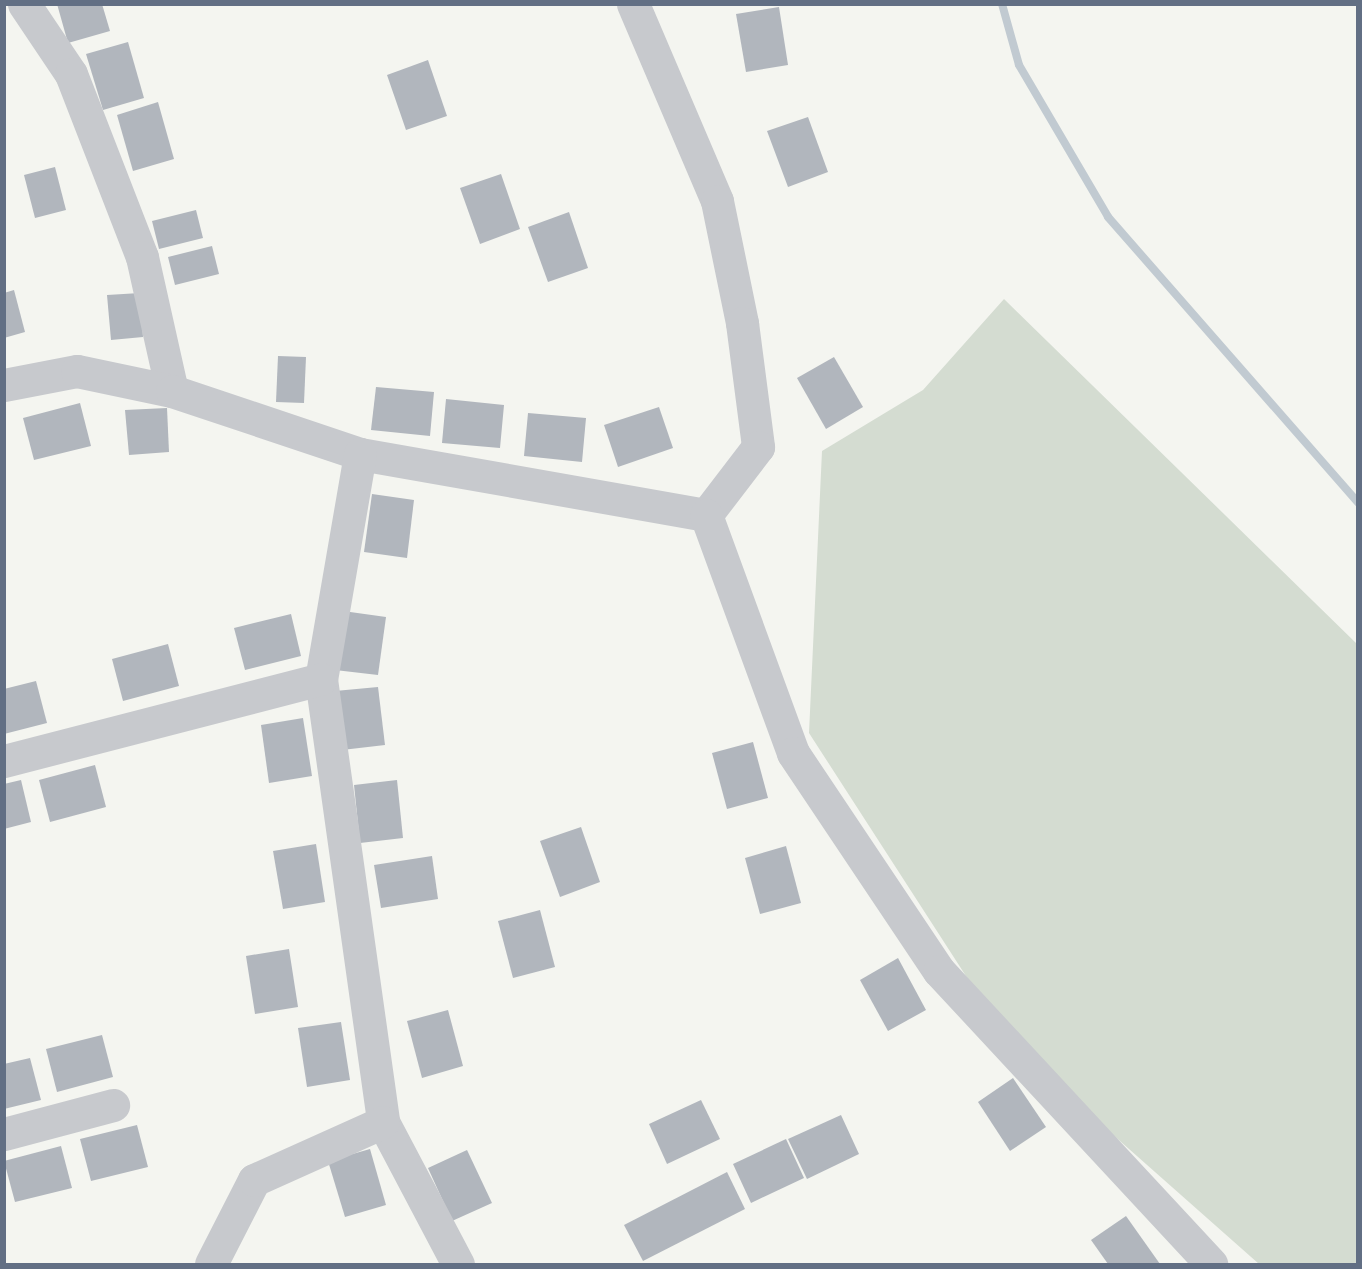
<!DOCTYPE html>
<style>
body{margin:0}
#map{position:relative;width:1362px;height:1269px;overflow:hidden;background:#f4f5f0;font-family:Mulish,sans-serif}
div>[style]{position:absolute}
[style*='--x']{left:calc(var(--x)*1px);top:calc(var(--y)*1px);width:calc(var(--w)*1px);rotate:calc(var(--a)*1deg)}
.green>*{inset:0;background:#d4dcd1}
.stream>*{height:8px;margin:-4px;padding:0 4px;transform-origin:4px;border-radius:4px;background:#c1cad1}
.building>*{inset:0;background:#b1b6bd}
.minor>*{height:33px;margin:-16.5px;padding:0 16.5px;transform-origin:16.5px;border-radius:16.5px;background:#c7c9cd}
span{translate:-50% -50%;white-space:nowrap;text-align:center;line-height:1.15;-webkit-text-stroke:6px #fff;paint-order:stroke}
.frame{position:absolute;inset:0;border:6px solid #626f84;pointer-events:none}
</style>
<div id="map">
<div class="green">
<div style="clip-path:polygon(1004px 299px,1357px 644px,1357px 1264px,1259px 1264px,1103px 1126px,975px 990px,809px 733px,822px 451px,923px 390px)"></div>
</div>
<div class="stream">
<div style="--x:1002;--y:4;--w:63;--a:74.4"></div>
<div style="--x:1019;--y:65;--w:176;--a:59.6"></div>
<div style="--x:1108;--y:217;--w:380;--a:48.8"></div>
</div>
<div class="building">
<div style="clip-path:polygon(57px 4px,102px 4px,110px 31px,68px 43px)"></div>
<div style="clip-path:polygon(779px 7px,788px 65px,746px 72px,736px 14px)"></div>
<div style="clip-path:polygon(128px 42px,144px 98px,103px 110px,86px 54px)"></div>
<div style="clip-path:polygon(428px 60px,447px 116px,406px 130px,387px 75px)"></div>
<div style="clip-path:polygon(158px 102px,174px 159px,133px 171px,117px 115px)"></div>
<div style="clip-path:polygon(808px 117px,828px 172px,788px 187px,767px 131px)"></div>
<div style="clip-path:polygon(55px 167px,66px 210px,35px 218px,24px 175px)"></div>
<div style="clip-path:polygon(501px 174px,520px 229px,480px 244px,460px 188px)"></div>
<div style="clip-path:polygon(196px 210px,203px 238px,159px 249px,152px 221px)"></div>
<div style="clip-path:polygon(569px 212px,588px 268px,548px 282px,528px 227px)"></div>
<div style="clip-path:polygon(212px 246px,219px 274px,175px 285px,168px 257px)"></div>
<div style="clip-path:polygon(14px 290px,25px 332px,4px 338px,4px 293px)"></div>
<div style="clip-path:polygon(140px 293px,143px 337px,111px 340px,107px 295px)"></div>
<div style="clip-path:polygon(278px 356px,306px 357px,304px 403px,276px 402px)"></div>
<div style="clip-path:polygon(834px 357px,863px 407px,826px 429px,797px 378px)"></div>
<div style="clip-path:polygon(376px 387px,434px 392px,430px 436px,371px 430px)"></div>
<div style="clip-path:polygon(446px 399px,504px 405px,500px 448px,442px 443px)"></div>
<div style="clip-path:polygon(80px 403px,91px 446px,34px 460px,23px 418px)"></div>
<div style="clip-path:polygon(659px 407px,673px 448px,618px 467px,604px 425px)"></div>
<div style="clip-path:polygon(167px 408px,169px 452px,129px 455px,125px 410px)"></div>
<div style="clip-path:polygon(528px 413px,586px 418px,582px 462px,524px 456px)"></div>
<div style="clip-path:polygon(372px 494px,414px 500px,407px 558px,364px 552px)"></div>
<div style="clip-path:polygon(343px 611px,386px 617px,378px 675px,335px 670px)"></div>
<div style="clip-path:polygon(291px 614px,301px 656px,245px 670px,234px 628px)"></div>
<div style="clip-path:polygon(168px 644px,179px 686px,123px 701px,112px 659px)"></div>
<div style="clip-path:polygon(36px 681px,47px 723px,4px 734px,4px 689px)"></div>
<div style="clip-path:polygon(378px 687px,385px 745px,342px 750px,335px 691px)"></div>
<div style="clip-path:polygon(303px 718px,312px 776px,269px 783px,261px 725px)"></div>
<div style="clip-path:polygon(753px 742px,768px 798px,727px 809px,712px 753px)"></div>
<div style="clip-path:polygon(95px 765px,106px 807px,50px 822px,39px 780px)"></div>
<div style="clip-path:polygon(21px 780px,31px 822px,4px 829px,4px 784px)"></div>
<div style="clip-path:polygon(397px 780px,403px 838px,360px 843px,354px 785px)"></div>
<div style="clip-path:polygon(581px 827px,600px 882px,560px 897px,540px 841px)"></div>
<div style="clip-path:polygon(316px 844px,325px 902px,283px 909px,273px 851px)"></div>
<div style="clip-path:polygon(786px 846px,801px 903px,760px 914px,745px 858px)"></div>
<div style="clip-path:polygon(432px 856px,438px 899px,381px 908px,374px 865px)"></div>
<div style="clip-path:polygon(540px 910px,555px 967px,513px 978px,498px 921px)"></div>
<div style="clip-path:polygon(289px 949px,298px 1007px,255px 1014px,246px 956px)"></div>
<div style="clip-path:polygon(898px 958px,926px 1010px,888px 1031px,860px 980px)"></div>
<div style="clip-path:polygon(448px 1010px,463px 1066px,422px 1078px,407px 1021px)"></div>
<div style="clip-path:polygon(341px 1022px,350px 1080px,307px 1087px,298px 1028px)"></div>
<div style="clip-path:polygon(102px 1035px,113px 1077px,57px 1092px,46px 1049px)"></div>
<div style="clip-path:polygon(30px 1058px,41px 1100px,4px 1109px,4px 1064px)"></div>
<div style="clip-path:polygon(1013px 1078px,1046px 1127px,1010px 1151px,978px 1102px)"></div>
<div style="clip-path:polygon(701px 1100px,720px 1139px,667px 1164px,649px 1124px)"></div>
<div style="clip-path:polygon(841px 1115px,859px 1154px,807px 1179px,788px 1139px)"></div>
<div style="clip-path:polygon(137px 1125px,148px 1167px,91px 1181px,80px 1139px)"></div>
<div style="clip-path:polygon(786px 1139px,804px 1178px,751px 1203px,733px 1164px)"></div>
<div style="clip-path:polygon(61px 1146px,72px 1188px,15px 1202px,4px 1161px)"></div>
<div style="clip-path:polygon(370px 1149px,386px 1205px,345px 1217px,328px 1161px)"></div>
<div style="clip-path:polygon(467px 1150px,492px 1203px,452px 1221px,428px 1168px)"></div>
<div style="clip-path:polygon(727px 1172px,745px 1209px,643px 1261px,624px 1225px)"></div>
<div style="clip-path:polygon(1126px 1216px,1160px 1264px,1108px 1264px,1091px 1240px)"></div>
</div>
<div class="minor">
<div style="--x:24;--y:4;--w:84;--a:56.1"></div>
<div style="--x:71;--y:74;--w:196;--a:68.8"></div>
<div style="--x:142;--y:257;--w:137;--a:77.4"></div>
<div style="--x:633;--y:4;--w:214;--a:66.9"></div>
<div style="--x:717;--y:201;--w:125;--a:78.4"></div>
<div style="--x:742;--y:323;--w:125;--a:82.6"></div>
<div style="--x:758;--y:447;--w:86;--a:127.4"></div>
<div style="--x:4;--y:385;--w:74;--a:-10.9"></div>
<div style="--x:77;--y:371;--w:97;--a:11.9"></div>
<div style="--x:172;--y:391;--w:198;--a:18.5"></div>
<div style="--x:360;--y:454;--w:351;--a:10"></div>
<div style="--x:360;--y:454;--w:228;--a:99.8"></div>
<div style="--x:321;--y:679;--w:447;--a:82"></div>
<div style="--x:383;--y:1122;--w:161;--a:62.2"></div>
<div style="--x:706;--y:515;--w:253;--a:69.9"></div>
<div style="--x:793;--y:753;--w:262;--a:56.2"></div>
<div style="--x:939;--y:971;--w:400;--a:47.1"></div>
<div style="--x:4;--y:761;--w:327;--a:-14.5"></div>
<div style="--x:4;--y:1134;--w:113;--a:-14.9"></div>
<div style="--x:211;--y:1264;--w:94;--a:-62.9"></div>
<div style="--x:254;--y:1180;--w:141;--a:-24.2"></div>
</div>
<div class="frame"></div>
</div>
